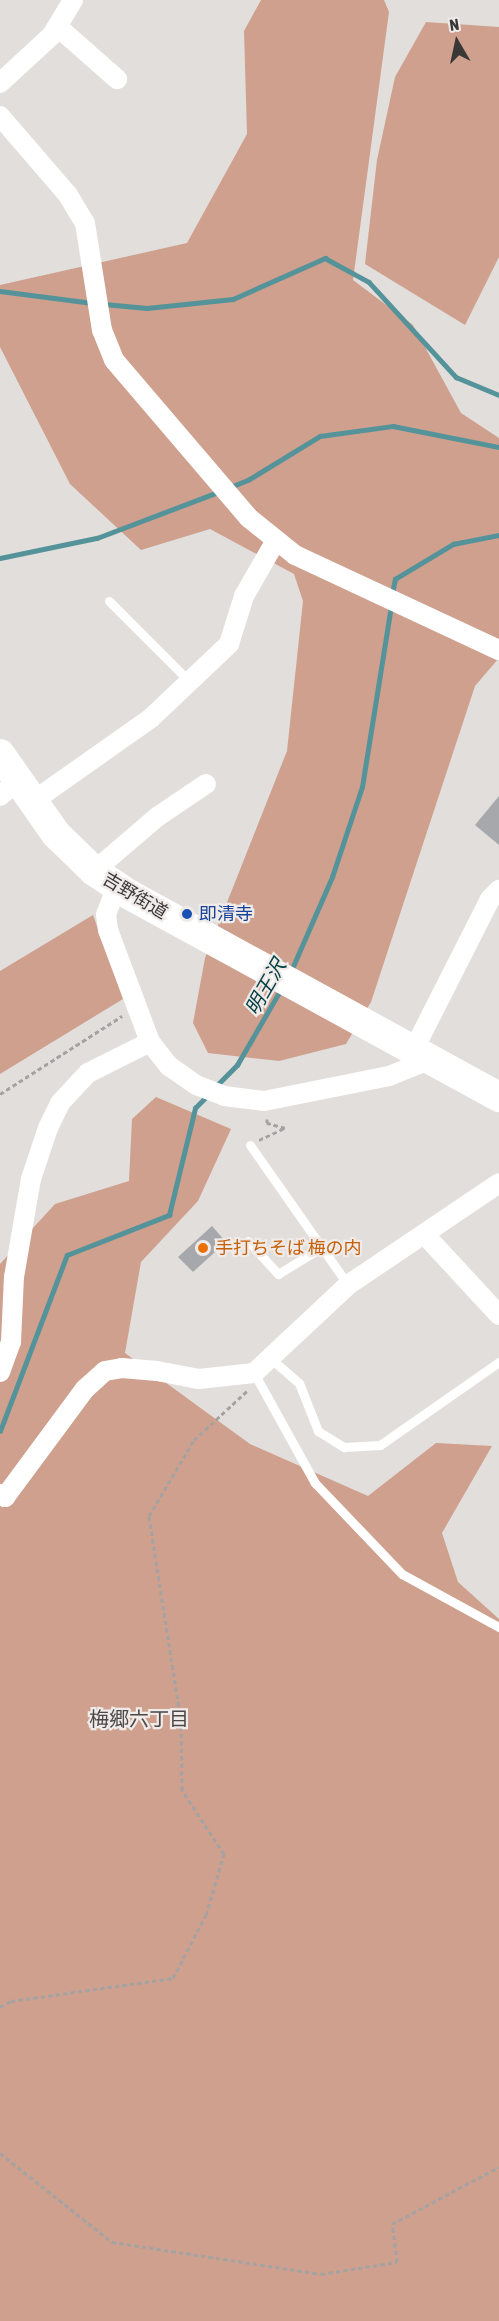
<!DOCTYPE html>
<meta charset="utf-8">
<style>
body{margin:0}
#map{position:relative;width:499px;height:2321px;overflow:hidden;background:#e2dedc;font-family:"Asap Condensed","Noto Sans JP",sans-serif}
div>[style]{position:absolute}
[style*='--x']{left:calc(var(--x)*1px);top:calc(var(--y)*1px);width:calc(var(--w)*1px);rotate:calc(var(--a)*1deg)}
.green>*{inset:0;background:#cea08d}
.stream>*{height:4.5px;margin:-2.25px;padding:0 2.25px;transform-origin:2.25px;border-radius:2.25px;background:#549399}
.building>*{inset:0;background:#a7a8ab}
.path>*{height:3px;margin-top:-1.5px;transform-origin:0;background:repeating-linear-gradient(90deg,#a5a2a1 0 4.5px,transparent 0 7.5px)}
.lane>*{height:9px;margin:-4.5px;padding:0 4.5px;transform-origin:4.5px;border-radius:4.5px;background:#fff}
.street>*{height:20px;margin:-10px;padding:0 10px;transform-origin:10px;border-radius:10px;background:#fff}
.primary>*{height:30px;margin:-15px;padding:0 15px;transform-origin:15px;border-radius:15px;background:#fff}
.dots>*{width:16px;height:16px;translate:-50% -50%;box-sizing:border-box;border:3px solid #f0ebe9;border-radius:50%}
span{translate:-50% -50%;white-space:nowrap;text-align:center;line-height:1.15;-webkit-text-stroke:4.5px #f0ebe9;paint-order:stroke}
.street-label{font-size:18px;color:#393837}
.transit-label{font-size:18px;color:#164399}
.left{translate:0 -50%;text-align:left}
.food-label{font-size:18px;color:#c56008}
.water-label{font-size:20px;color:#003f43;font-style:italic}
.neighbourhood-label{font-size:20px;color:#4c4847}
.north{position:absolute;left:427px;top:12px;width:60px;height:60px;-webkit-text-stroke:4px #f0ebe9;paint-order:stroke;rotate:351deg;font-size:16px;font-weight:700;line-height:24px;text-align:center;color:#393837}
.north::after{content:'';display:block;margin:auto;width:21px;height:27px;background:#393837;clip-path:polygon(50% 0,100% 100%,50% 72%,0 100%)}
</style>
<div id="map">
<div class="green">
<div style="clip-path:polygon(261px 0,384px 0,389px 12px,353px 280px,413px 325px,461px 413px,499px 438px,499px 658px,475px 686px,371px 1002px,346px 1044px,279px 1061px,208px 1053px,193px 1023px,205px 958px,287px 751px,303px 601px,294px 574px,210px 529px,141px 550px,70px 484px,0 347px,0 285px,187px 243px,247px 134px,244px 31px)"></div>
<div style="clip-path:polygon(426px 22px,499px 27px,499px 257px,465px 325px,365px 264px,377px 160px,395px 77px)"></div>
<div style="clip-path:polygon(93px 915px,123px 999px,0 1074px,0 971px)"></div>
<div style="clip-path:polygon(156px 1097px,231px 1129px,198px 1201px,141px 1262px,125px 1353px,250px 1444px,368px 1496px,436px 1443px,492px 1446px,442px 1533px,458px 1582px,499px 1619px,499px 2321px,0 2321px,0 1264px,55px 1204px,129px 1181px,132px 1119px)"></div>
</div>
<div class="stream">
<div style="--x:0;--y:291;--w:93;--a:7.4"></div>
<div style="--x:104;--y:304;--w:43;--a:5.3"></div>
<div style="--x:147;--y:308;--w:86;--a:-6"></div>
<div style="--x:233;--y:299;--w:101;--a:-24"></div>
<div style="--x:325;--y:258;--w:50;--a:28.6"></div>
<div style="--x:369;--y:282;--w:129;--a:47.5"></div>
<div style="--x:456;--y:377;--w:47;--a:22.7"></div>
<div style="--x:228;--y:488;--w:22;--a:-22"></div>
<div style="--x:248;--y:480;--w:84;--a:-31.4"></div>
<div style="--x:320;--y:436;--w:74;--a:-7.8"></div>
<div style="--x:393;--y:426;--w:108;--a:11.2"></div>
<div style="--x:0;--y:558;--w:99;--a:-11.7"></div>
<div style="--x:97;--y:538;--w:133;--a:-20.8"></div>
<div style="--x:392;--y:594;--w:15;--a:-79"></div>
<div style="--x:395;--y:579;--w:68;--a:-31.1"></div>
<div style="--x:453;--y:544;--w:47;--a:-11.1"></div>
<div style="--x:291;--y:971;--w:103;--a:-66.4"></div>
<div style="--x:332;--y:877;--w:95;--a:-71.6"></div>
<div style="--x:362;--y:787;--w:184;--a:-80.9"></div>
<div style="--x:216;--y:1086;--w:30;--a:-45"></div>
<div style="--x:237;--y:1065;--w:88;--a:-59.9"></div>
<div style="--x:0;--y:1431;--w:188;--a:-69.2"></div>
<div style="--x:67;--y:1255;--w:110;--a:-21.4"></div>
<div style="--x:169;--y:1215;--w:110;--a:-76.3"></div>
<div style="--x:195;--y:1108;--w:18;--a:-45"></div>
</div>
<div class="building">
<div style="clip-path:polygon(499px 796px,499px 845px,475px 825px)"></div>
<div style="clip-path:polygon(212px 1226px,226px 1242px,193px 1272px,178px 1257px)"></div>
</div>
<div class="path">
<div style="--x:0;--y:1094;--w:145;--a:-32.6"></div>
<div style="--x:259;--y:1140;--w:29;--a:-25"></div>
<div style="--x:285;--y:1128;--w:19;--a:-164"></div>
<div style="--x:267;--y:1123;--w:4;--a:-90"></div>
<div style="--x:0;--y:2007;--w:13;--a:-29"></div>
<div style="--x:11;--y:2001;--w:164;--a:-8.1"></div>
<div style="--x:173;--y:1978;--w:71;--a:-62.4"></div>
<div style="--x:206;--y:1915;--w:64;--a:-73.6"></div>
<div style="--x:224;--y:1854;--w:77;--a:-123.3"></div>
<div style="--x:182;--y:1790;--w:69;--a:-90.8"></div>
<div style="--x:181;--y:1721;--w:207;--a:-98.9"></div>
<div style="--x:149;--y:1516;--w:88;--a:-59.4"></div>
<div style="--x:194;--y:1440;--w:72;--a:-42.8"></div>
<div style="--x:0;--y:2153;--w:143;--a:38.5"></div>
<div style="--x:112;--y:2242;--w:211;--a:8.7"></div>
<div style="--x:321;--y:2274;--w:77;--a:-9"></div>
<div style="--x:397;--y:2262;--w:38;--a:-97"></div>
<div style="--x:392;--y:2224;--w:121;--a:-28"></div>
</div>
<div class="lane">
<div style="--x:109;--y:601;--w:113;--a:45"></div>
<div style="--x:250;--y:1145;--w:171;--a:55"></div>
<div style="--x:248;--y:1241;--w:45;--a:47.7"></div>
<div style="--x:278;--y:1274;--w:52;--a:-31.5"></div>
<div style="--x:270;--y:1358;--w:38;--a:41"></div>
<div style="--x:299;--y:1383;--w:52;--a:68.4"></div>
<div style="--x:318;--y:1431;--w:31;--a:32"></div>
<div style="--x:344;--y:1447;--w:36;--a:-3"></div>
<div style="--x:380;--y:1445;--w:145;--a:-34.9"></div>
<div style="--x:254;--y:1373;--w:126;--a:61"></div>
<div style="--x:315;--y:1483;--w:126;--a:46.3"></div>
<div style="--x:402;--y:1574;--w:111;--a:28.7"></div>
</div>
<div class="street">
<div style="--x:58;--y:27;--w:79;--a:41.4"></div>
<div style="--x:0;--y:83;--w:71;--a:-42.7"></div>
<div style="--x:52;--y:35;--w:41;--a:-59"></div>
<div style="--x:0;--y:116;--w:104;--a:49.3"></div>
<div style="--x:68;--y:195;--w:33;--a:59"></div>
<div style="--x:85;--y:223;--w:108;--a:81"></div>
<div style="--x:102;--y:330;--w:32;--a:68"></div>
<div style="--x:114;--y:360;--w:208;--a:49.5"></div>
<div style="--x:249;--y:518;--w:59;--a:38.8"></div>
<div style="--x:295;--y:555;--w:225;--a:25"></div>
<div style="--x:0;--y:796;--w:23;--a:-41"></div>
<div style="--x:32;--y:802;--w:146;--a:-35.2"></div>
<div style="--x:151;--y:718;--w:108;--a:-43.5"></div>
<div style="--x:229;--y:644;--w:50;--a:-72.6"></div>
<div style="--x:244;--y:596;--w:62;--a:-60.1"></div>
<div style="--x:94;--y:871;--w:83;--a:-40.6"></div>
<div style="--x:157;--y:817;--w:59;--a:-34"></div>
<div style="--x:117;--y:886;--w:30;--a:111"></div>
<div style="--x:106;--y:914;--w:16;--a:83"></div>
<div style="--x:108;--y:930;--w:120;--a:69.4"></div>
<div style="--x:150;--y:1042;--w:31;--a:52"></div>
<div style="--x:169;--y:1066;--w:33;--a:35"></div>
<div style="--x:196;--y:1085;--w:30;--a:21"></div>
<div style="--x:224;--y:1096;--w:40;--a:7.1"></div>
<div style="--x:264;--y:1101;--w:127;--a:-11.3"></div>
<div style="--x:389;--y:1076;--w:43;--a:-21.8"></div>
<div style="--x:413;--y:1051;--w:170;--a:-63.1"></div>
<div style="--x:490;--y:899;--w:13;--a:-45"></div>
<div style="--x:425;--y:1235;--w:109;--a:47.2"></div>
<div style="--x:0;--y:1372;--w:32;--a:-70"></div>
<div style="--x:11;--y:1342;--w:65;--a:-87.4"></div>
<div style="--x:14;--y:1277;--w:99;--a:-80.2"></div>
<div style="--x:31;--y:1179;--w:54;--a:-71.6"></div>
<div style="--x:48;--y:1128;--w:28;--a:-64"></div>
<div style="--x:60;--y:1103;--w:41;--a:-47"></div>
<div style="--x:88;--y:1073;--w:69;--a:-26.6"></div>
<div style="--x:0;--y:1494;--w:6;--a:31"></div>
<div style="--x:5;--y:1497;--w:134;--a:-53.5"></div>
<div style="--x:85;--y:1389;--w:27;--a:-42"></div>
<div style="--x:105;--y:1371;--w:17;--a:-10"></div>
<div style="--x:122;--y:1368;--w:35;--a:5"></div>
<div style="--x:157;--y:1371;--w:43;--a:10.8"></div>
<div style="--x:199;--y:1379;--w:55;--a:-6.2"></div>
<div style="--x:254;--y:1373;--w:129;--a:-43.1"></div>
<div style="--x:348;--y:1285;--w:182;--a:-34"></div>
</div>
<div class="primary">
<div style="--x:0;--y:754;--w:98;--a:55"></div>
<div style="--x:56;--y:834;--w:53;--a:44.2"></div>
<div style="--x:94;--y:871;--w:43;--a:33.7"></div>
<div style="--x:130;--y:895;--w:421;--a:28.7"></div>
</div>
<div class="dots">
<div style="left:187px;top:914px;background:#1a4fb4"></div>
<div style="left:203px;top:1248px;background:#e8710a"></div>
</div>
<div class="street-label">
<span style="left:135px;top:896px;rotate:31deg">吉野街道</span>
</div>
<div class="transit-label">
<span class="left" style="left:199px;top:914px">即清寺</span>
</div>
<div class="food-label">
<span class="left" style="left:215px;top:1248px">手打ちそば 梅の内</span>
</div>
<div class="water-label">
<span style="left:265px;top:987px;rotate:-60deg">明王沢</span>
</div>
<div class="neighbourhood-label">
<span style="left:139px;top:1718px">梅郷六丁目</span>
</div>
<div class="north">N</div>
</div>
